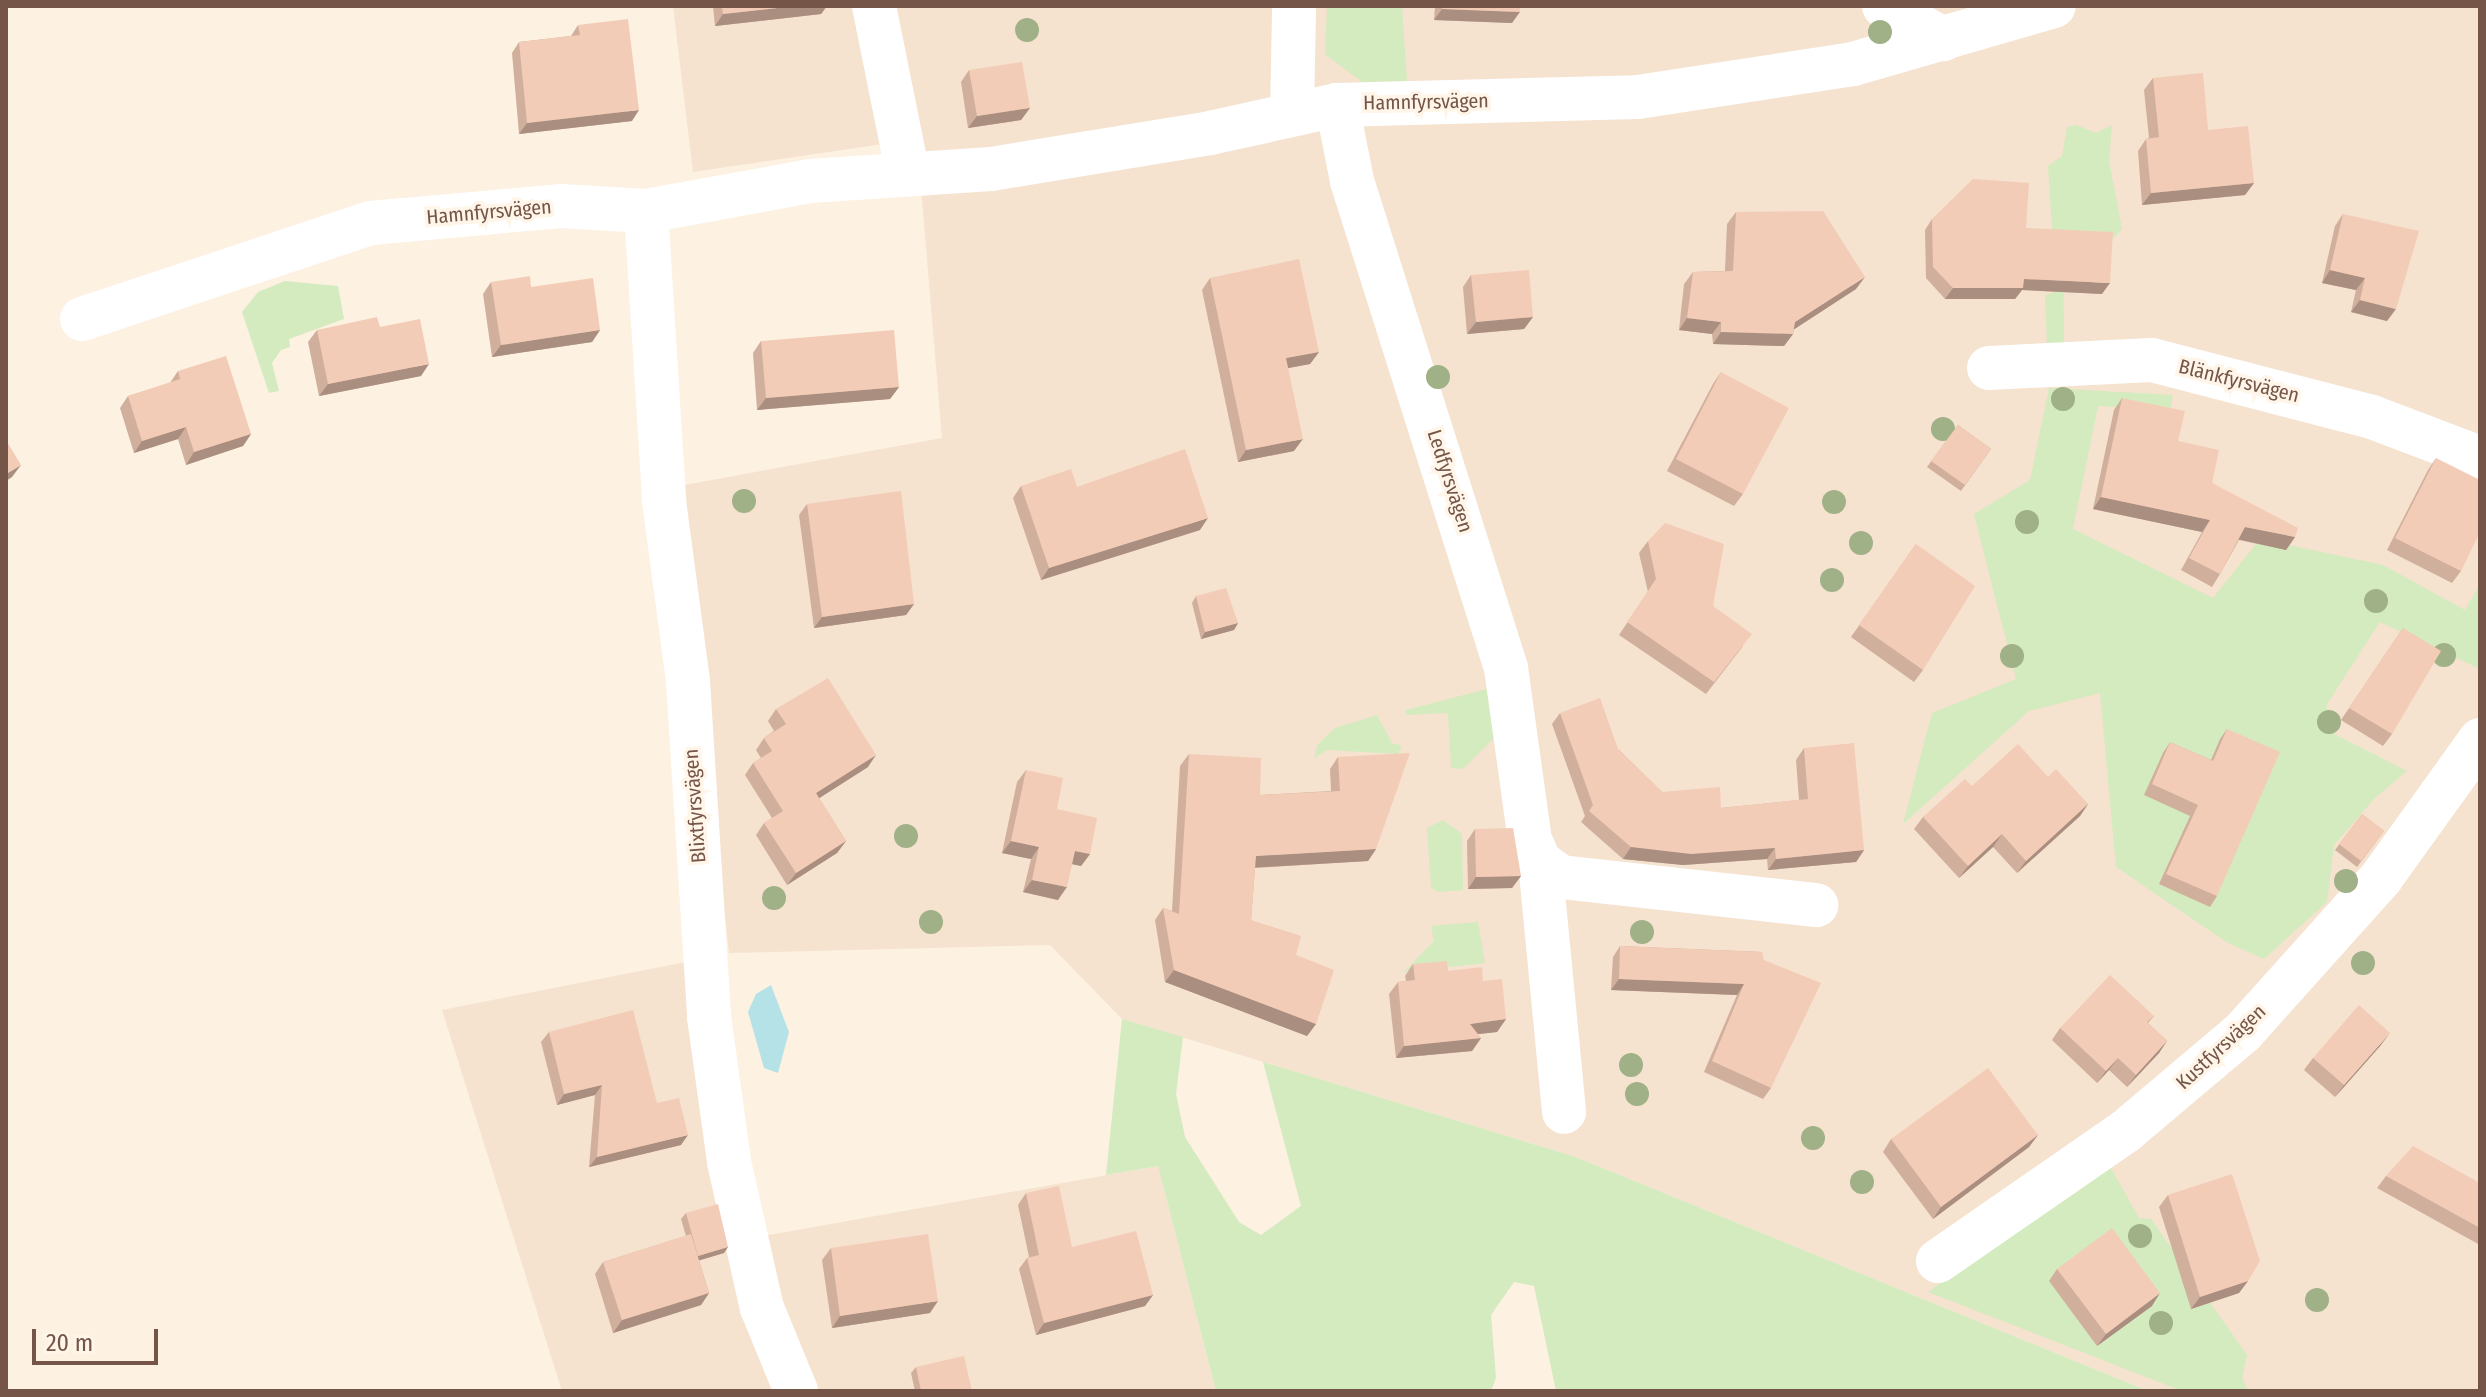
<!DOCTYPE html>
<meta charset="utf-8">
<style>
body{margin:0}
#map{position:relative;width:2486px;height:1397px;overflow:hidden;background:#fdf1e1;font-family:"Fira Sans Condensed",sans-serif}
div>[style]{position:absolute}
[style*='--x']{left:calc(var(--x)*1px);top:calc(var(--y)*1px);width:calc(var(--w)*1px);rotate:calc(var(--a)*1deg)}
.residential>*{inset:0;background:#f5e2cf}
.green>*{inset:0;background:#d3ebbf}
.water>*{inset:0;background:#b5e2e7}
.street>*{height:44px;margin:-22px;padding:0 22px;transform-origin:22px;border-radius:22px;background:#fff}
.trees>*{width:24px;height:24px;margin:-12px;border-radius:50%;background:#a0b087}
.wall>*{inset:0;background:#d1af9d}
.shaded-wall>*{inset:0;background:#aa8f80}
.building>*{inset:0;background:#f3ccb7}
span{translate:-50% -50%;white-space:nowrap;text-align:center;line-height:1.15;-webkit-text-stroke:7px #fff5e8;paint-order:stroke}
.street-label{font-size:20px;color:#755547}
.frame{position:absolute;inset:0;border:8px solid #755547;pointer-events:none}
.scale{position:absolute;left:32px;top:1329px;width:126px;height:36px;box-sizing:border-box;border:4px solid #755547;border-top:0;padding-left:10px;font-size:24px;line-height:28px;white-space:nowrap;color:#755547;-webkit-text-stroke:6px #fff5e8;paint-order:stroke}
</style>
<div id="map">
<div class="residential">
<div style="clip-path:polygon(673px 6px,2480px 6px,2480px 1391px,2148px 1391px,1573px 1156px,1122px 1019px,1050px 945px,729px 953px,679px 486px,942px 438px,917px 139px,693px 172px)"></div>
<div style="clip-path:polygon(686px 962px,730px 1242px,1158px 1166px,1216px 1391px,562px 1391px,442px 1010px)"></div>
</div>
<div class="green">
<div style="clip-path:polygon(1327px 6px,1402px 6px,1407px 81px,1362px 82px,1325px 54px)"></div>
<div style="clip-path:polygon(2076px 125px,2096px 133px,2112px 125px,2109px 161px,2122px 229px,2113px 239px,2063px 240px,2064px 347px,2047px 347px,2045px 295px,2056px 292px,2048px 166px,2062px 156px,2067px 127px)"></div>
<div style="clip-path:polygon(285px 281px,338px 286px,344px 319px,289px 339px,290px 347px,281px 350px,272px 363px,279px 391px,269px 393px,242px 312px,258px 292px)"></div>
<div style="clip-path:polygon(2049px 388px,2173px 395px,2170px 410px,2098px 406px,2073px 529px,2213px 598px,2260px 539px,2383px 565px,2465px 610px,2480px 584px,2480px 669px,2380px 622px,2327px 704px,2326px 730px,2407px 771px,2374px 799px,2334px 845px,2327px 902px,2264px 959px,2228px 943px,2116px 867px,2100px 693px,2029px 711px,1903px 824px,1932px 713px,2016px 679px,1974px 514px,2030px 480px)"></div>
<div style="clip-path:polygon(1487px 689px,1498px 691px,1501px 731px,1463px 769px,1451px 768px,1448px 713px,1406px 715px,1406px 710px)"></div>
<div style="clip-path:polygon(1377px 715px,1392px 743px,1402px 746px,1398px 754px,1327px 750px,1314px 758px,1318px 744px,1335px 728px)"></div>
<div style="clip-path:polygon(1443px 820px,1462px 834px,1463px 890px,1438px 892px,1431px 887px,1427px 828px)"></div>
<div style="clip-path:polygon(1478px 922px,1485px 963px,1404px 972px,1434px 941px,1431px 926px)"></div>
<div style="clip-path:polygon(1122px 1019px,1183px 1037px,1176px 1094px,1185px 1137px,1239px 1222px,1261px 1235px,1301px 1206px,1263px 1062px,1573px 1156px,2148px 1391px,1556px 1391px,1534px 1286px,1514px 1282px,1491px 1315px,1496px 1378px,1491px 1391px,1216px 1391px,1158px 1166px,1106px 1175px)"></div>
<div style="clip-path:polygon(2107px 1161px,2139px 1218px,2151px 1219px,2247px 1355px,2242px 1377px,2248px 1391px,2182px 1391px,1928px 1292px)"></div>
</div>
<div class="water">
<div style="clip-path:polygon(771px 985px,789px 1032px,778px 1073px,764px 1068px,748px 1012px,756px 994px)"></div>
</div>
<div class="street">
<div style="--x:874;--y:6;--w:171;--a:78.6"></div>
<div style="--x:1884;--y:6;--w:68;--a:29.2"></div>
<div style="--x:1337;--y:105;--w:77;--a:78.8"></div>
<div style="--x:1352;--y:181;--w:511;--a:72.45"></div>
<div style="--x:1506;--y:668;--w:174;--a:82.1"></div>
<div style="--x:1530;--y:840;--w:24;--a:66"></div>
<div style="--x:1540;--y:862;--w:26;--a:36"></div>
<div style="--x:1561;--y:877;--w:257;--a:6.3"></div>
<div style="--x:1292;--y:114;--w:108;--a:-88.9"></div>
<div style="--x:646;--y:211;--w:291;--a:86.4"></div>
<div style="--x:664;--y:501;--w:182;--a:82.4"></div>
<div style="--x:688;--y:681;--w:337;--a:86.4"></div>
<div style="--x:709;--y:1017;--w:146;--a:82.1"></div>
<div style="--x:729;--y:1162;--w:150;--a:77.3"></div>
<div style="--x:762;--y:1308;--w:90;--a:67.7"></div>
<div style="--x:82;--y:319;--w:305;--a:-18.4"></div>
<div style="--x:371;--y:223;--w:191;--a:-5.1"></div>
<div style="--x:561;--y:206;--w:85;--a:3.4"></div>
<div style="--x:646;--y:211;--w:168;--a:-10.3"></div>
<div style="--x:811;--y:181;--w:180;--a:-3.8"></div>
<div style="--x:991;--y:169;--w:222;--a:-9.3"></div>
<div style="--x:1210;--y:133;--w:130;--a:-12.4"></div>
<div style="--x:1337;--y:105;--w:301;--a:-1.5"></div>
<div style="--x:1638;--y:97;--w:218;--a:-8.7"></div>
<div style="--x:1853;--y:64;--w:209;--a:-16.1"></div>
<div style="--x:1989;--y:368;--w:163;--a:-2.8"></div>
<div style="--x:2152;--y:360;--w:227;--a:14.5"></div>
<div style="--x:2372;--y:417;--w:116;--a:20.8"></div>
<div style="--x:1540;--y:862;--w:251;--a:84.5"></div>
<div style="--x:1938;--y:1261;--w:230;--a:-34.7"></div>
<div style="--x:2127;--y:1130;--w:152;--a:-40.2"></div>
<div style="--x:2243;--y:1032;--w:207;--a:-48.1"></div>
<div style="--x:2381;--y:878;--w:170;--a:-54.3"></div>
</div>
<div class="trees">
<div style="left:1027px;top:30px"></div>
<div style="left:1880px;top:32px"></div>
<div style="left:1438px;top:377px"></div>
<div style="left:2063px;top:399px"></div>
<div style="left:1943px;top:429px"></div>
<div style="left:744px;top:501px"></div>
<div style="left:1834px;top:502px"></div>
<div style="left:2027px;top:522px"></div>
<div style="left:1861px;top:543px"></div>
<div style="left:1832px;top:580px"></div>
<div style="left:2376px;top:601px"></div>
<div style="left:2444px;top:655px"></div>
<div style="left:2012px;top:656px"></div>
<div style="left:2329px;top:722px"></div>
<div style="left:906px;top:836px"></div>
<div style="left:2346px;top:881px"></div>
<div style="left:774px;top:898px"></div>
<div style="left:931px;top:922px"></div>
<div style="left:1642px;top:932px"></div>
<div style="left:2363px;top:963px"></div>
<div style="left:1631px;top:1065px"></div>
<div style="left:1637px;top:1094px"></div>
<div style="left:1813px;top:1138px"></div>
<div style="left:1862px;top:1182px"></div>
<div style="left:2140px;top:1236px"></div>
<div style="left:2317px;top:1300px"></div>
<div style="left:2161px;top:1323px"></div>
</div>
<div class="wall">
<div style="clip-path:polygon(713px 6px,827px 6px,821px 14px,715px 26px)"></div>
<div style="clip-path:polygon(1435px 6px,1520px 6px,1512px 23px,1434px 20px)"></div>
<div style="clip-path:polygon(578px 25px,632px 121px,519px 134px,512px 53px,519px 42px,571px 36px)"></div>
<div style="clip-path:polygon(969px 70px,1030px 108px,1021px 120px,968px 128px,961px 82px)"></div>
<div style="clip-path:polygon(2153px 78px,2208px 130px,2254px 183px,2245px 195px,2142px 205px,2138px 151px,2146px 139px,2149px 138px,2144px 90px)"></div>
<div style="clip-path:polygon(1736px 212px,1856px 289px,1794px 329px,1793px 334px,1784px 346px,1713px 344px,1712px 334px,1679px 330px,1684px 284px,1693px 272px,1725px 271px,1727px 224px)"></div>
<div style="clip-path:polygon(2343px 214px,2387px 321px,2351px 312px,2356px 290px,2322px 283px,2335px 226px)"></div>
<div style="clip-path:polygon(1932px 219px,2026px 228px,2102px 294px,2022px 290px,2015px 299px,1945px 299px,1926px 278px,1925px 230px)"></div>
<div style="clip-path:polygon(1471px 275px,1533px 317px,1524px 329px,1467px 334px,1463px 287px)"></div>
<div style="clip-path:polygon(1210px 278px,1319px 352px,1310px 364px,1288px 368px,1294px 451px,1238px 462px,1202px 290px)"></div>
<div style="clip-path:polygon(491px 282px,531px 287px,600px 330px,592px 342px,492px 357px,483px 294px)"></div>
<div style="clip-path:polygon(380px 327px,421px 376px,319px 396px,308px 342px,317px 330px)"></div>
<div style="clip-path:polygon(761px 341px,899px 387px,890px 399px,757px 410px,753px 353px)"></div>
<div style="clip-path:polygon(178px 371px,251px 434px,243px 446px,186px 465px,178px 439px,134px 453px,120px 408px,128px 396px,170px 383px)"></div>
<div style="clip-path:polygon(1721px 372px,1743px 494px,1734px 506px,1667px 471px,1713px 384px)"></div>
<div style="clip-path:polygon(2122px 398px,2178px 441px,2212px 483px,2295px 537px,2286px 550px,2239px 540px,2220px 574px,2212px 587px,2181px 570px,2202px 532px,2093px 509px,2114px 410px)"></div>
<div style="clip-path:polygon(1958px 425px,1991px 449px,1961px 491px,1927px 467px)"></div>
<div style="clip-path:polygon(2436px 458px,2461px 571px,2452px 583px,2387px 550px,2428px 470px)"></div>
<div style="clip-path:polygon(1021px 486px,1077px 487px,1200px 530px,1041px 580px,1013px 498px)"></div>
<div style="clip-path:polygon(807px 504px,914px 604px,906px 615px,814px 628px,799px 515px)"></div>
<div style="clip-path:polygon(1648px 541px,1713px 606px,1743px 646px,1706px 694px,1619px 635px,1648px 592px,1639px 553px)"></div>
<div style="clip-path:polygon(1916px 544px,1923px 670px,1914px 682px,1851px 637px)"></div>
<div style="clip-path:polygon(1196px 596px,1238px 623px,1234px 630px,1201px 639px,1192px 603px)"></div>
<div style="clip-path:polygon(2403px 628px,2392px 734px,2383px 746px,2341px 720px)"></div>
<div style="clip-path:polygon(776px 709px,868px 767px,819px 798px,846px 841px,837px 853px,787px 885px,756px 835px,764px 823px,772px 818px,745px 775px,753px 763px,761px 758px,756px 750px,764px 738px,774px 731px,768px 721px)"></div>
<div style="clip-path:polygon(1560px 713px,1618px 749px,1662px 792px,1721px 808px,1799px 800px,1796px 760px,1804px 748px,1864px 850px,1856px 862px,1768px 870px,1767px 859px,1683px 865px,1623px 859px,1581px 822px,1585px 816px,1552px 724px)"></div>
<div style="clip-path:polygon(2227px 729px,2217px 896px,2210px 907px,2159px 884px,2190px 816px,2144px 795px,2163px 753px,2170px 742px,2211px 760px,2220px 739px)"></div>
<div style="clip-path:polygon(1189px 754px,1260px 795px,1331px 791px,1330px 769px,1338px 757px,1376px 849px,1368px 861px,1255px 868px,1251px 920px,1296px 955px,1316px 1024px,1307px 1036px,1165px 982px,1155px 920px,1163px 908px,1172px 911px,1180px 766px)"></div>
<div style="clip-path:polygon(1026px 770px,1090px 854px,1081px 866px,1072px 864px,1058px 900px,1023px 892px,1031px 859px,1002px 853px,1017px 782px)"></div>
<div style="clip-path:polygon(2048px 777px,2088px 804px,2080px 816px,2017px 873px,1993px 847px,1959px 878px,1914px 829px,1923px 817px,1972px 786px)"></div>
<div style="clip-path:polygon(2362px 814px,2384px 831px,2357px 867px,2335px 850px)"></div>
<div style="clip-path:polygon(1475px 829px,1521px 876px,1512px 888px,1468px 889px,1467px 841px)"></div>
<div style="clip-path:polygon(1620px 946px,1762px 952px,1771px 1088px,1763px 1099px,1704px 1072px,1737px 995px,1611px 990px,1613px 957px)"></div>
<div style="clip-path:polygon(1413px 964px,1448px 971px,1483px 981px,1506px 1019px,1497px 1032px,1477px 1034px,1481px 1038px,1472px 1051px,1396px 1058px,1389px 994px,1398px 982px,1406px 981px,1405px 976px)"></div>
<div style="clip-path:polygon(2154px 1016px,2148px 1023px,2167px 1041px,2159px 1053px,2127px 1087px,2109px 1070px,2097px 1083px,2052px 1040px,2060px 1028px)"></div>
<div style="clip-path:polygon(549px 1032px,657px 1103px,681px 1145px,589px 1167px,595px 1095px,557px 1105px,541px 1042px)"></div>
<div style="clip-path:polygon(2381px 1045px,2335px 1097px,2304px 1070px,2313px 1058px)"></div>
<div style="clip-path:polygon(2038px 1135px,2029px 1147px,1933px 1219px,1883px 1152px,1891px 1139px)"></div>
<div style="clip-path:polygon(2386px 1176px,2480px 1183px,2480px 1245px,2377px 1188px)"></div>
<div style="clip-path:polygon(1026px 1193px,1072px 1247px,1153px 1295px,1145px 1306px,1036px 1335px,1019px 1269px,1027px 1258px,1029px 1257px,1018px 1205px)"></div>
<div style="clip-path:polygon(2168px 1195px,2248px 1281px,2239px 1293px,2191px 1309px,2159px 1207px)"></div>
<div style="clip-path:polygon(686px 1213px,728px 1247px,724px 1253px,699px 1260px,709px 1293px,701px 1305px,613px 1333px,595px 1274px,603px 1262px,686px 1236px,681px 1219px)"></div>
<div style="clip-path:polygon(831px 1248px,930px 1313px,832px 1328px,822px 1260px)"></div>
<div style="clip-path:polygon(2057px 1269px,2152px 1306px,2097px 1346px,2049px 1281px)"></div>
<div style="clip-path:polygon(916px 1367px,972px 1391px,915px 1391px,911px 1373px)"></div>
</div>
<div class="shaded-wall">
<div style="clip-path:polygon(795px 6px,827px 6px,821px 14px,715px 26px,723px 14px)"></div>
<div style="clip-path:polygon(1442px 9px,1520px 12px,1512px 23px,1434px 20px)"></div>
<div style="clip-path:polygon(1030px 108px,1021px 120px,968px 128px,977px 116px)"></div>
<div style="clip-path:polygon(639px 110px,632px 121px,519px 134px,527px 123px)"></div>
<div style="clip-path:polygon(2254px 183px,2245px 195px,2142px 205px,2151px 193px)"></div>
<div style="clip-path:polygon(2330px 270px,2365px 278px,2356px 290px,2322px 283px)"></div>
<div style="clip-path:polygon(1865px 277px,1856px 289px,1787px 334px,1793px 334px,1784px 346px,1713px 344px,1721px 332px,1795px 322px)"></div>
<div style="clip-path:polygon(2024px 279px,2110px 283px,2102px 294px,2022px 290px,2015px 299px,1945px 299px,1953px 288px)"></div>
<div style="clip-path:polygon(2360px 300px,2396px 309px,2387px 321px,2351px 312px)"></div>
<div style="clip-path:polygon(1533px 317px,1524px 329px,1467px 334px,1476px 322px)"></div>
<div style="clip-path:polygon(1687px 318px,1721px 322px,1712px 334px,1679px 330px)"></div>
<div style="clip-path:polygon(600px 330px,592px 342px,492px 357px,501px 345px)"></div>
<div style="clip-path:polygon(1319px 352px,1310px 364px,1278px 370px,1286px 358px)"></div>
<div style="clip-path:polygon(429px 364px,421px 376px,319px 396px,328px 384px)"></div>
<div style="clip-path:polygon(899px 387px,890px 399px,757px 410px,766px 398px)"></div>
<div style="clip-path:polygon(186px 427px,178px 439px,134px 453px,142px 441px)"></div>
<div style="clip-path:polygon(251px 434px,243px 446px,186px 465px,194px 452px)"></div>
<div style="clip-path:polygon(1303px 439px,1294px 451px,1238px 462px,1246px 450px)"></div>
<div style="clip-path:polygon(21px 465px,12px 477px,6px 481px,6px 474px)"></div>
<div style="clip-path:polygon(2101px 497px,2210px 520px,2202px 532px,2093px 509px)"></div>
<div style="clip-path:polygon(1208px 518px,1200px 530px,1041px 580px,1049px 568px)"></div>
<div style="clip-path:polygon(2245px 527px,2295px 537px,2286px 550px,2237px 539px)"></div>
<div style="clip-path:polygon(914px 604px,906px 615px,814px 628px,822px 617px)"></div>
<div style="clip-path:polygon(1238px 623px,1234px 630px,1201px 639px,1205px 632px)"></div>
<div style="clip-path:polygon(876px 755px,868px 767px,807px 806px,816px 793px)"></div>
<div style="clip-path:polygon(2088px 804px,2080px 816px,2017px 873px,2026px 861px)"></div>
<div style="clip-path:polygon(2002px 834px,1993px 847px,1959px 878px,1968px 866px)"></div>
<div style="clip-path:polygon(846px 841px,837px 853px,787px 885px,796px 873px)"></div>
<div style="clip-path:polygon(1011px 841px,1039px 847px,1031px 859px,1002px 853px)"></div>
<div style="clip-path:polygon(1631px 847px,1775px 848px,1767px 859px,1683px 865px,1623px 859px)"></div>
<div style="clip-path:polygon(1376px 849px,1368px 861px,1247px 868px,1256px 856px)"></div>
<div style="clip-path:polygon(1864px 850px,1856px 862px,1768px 870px,1776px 859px)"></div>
<div style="clip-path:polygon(1075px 851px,1090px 854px,1081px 866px,1067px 863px)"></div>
<div style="clip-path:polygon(1521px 876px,1512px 888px,1468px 889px,1476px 877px)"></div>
<div style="clip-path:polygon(1032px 880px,1067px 887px,1058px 900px,1023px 892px)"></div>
<div style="clip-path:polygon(1174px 970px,1316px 1024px,1307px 1036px,1165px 982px)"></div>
<div style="clip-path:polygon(1619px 979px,1744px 984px,1737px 995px,1611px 990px)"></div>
<div style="clip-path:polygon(1506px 1019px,1497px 1032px,1462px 1036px,1470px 1024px)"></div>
<div style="clip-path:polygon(2390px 1033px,2381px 1045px,2335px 1097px,2344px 1085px)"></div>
<div style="clip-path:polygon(1481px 1038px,1472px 1051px,1396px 1058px,1404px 1046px)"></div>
<div style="clip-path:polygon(2167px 1041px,2159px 1053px,2127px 1087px,2136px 1075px)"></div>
<div style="clip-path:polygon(2118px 1058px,2109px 1070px,2097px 1083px,2106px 1071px)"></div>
<div style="clip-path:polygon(602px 1085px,595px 1095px,557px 1105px,564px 1094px)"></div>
<div style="clip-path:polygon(688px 1135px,681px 1145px,589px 1167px,597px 1157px)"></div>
<div style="clip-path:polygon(2038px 1135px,2029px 1147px,1933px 1219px,1941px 1207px)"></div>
<div style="clip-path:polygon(728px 1247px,724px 1253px,694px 1262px,698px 1256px)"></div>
<div style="clip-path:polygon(2248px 1281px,2239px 1293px,2191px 1309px,2200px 1297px)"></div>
<div style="clip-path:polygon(709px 1293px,701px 1305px,613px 1333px,622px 1320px)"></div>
<div style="clip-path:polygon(2160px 1293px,2152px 1306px,2097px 1346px,2106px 1334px)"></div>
<div style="clip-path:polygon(1153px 1295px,1145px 1306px,1036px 1335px,1044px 1323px)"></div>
<div style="clip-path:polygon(938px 1301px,930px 1313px,832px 1328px,840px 1316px)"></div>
</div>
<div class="building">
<div style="clip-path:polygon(722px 6px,795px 6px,723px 14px)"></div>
<div style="clip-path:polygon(1442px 6px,1520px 6px,1520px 12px,1442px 9px)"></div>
<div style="clip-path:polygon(628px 19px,639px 110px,527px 123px,519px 42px,580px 35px,578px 25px)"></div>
<div style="clip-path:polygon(1022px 62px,1030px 108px,977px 116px,969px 70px)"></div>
<div style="clip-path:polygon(2203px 73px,2208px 130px,2248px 126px,2254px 183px,2151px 193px,2146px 139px,2159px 137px,2153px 78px)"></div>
<div style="clip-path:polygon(1973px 179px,2029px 183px,2026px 228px,2113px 232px,2110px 283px,2024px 279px,2023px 288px,1953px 288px,1933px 267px,1932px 219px)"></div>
<div style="clip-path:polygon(1823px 211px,1865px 277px,1795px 322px,1793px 334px,1721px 332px,1721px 322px,1687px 318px,1693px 272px,1733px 271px,1736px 212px)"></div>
<div style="clip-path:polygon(2343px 214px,2419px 231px,2396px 309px,2360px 300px,2365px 278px,2330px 270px)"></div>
<div style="clip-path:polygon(1299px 259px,1319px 352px,1286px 358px,1303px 439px,1246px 450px,1210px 278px)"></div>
<div style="clip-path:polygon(1529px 270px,1533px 317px,1476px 322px,1471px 275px)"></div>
<div style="clip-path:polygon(530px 276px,531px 287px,593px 278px,600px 330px,501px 345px,491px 282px)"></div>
<div style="clip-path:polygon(377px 317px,380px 327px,420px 319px,429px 364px,328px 384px,317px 330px)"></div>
<div style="clip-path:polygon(894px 330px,899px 387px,766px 398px,761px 341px)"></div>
<div style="clip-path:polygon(226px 356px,251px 434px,194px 452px,186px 427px,142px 441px,128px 396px,180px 379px,178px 371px)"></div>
<div style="clip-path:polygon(1721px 372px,1789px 408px,1743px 494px,1676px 459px)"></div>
<div style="clip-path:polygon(2122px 398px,2185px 411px,2178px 441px,2219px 450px,2212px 483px,2298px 528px,2295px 537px,2245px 527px,2220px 574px,2189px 558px,2210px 520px,2101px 497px)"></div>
<div style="clip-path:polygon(1958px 425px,1991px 449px,1965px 485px,1931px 461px)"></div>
<div style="clip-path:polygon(6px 440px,21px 465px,6px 474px)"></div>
<div style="clip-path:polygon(1185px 449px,1208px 518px,1049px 568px,1021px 486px,1071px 469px,1077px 487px)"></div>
<div style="clip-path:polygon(2436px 458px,2480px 480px,2480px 532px,2461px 571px,2395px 538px)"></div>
<div style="clip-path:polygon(901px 491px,914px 604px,822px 617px,807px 504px)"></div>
<div style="clip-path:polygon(1665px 523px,1724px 544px,1713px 606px,1752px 634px,1714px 682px,1627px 622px,1656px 579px,1648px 541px)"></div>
<div style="clip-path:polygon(1916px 544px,1975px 586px,1923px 670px,1859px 625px)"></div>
<div style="clip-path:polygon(1226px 588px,1238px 623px,1205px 632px,1196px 596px)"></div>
<div style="clip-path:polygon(2403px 628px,2441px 651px,2392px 734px,2349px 708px)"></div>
<div style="clip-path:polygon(828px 678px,876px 755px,816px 793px,846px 841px,796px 873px,764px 823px,783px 811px,753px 763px,772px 751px,764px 738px,786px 724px,776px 709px)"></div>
<div style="clip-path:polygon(1600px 698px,1618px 749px,1662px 792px,1720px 787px,1721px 808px,1808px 799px,1804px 748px,1854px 743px,1864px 850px,1776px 859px,1775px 848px,1691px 854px,1631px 847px,1589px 811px,1593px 805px,1560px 713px)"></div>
<div style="clip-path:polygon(2227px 729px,2280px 752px,2217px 896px,2166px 874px,2198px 805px,2152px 784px,2170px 742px,2213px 761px)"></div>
<div style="clip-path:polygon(2018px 744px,2048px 777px,2056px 769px,2088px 804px,2026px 861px,2002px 834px,1968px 866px,1923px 817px,1965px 779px,1972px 786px)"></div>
<div style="clip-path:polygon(1410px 753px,1376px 849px,1256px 856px,1251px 920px,1301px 936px,1296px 955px,1334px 970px,1316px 1024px,1174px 970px,1163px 908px,1179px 914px,1189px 754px,1261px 758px,1260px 795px,1340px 791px,1338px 757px)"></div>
<div style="clip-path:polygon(1026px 770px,1063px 778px,1057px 809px,1097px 818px,1090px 854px,1075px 851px,1067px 887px,1032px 880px,1039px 847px,1011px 841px)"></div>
<div style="clip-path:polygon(2362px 814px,2384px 831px,2361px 861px,2339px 844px)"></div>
<div style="clip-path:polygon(1513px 828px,1521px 876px,1476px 877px,1475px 829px)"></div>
<div style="clip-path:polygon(1620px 946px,1762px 952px,1764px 960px,1821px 983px,1771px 1088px,1712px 1061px,1744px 984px,1619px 979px)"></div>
<div style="clip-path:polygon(1447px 961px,1448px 971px,1482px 967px,1483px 981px,1502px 979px,1506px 1019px,1470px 1024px,1481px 1038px,1404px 1046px,1398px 982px,1415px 980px,1413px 964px)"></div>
<div style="clip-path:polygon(2110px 975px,2154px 1016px,2147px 1022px,2167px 1041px,2136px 1075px,2118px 1058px,2106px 1071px,2060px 1028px)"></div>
<div style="clip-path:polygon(2359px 1005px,2390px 1033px,2344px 1085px,2313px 1058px)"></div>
<div style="clip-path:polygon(633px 1010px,657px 1103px,679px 1098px,688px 1135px,597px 1157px,602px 1085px,564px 1094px,549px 1032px)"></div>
<div style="clip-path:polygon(1988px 1068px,2038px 1135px,1941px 1207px,1891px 1139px)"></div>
<div style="clip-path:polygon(2413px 1146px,2480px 1183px,2480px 1228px,2386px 1176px)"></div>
<div style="clip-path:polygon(2232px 1174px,2260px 1261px,2248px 1281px,2200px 1297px,2168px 1195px)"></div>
<div style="clip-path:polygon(1059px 1186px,1072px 1247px,1136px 1231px,1153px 1295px,1044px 1323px,1027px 1258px,1039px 1255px,1026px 1193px)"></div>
<div style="clip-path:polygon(718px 1204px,728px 1247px,698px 1256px,686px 1213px)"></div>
<div style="clip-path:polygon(2112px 1228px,2160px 1293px,2106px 1334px,2057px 1269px)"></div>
<div style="clip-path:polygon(691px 1234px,709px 1293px,622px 1320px,603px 1262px)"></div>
<div style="clip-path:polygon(928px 1234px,938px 1301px,840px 1316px,831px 1248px)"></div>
<div style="clip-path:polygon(964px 1356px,972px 1391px,921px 1391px,916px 1367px)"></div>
</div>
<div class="street-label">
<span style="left:1426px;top:102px;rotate:-1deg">Hamnfyrsvägen</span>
<span style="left:489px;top:212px;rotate:-5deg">Hamnfyrsvägen</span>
<span style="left:2239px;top:381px;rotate:14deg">Blänkfyrsvägen</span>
<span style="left:1450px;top:481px;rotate:72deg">Ledfyrsvägen</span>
<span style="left:695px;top:806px;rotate:-94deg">Blixtfyrsvägen</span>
<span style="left:2221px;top:1047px;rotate:-43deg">Kustfyrsvägen</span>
</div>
<div class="frame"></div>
<div class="scale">20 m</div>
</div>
